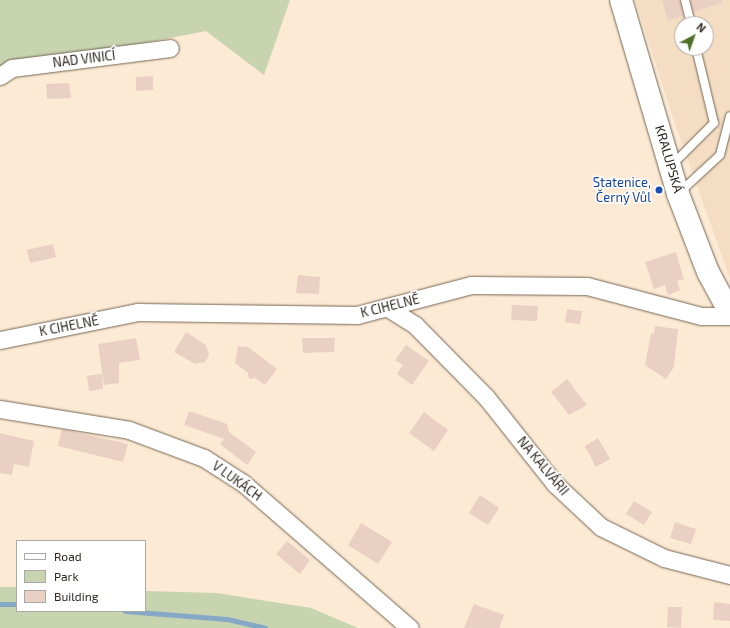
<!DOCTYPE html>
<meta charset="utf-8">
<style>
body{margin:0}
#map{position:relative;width:730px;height:628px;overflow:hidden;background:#fcead5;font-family:"Exo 2",sans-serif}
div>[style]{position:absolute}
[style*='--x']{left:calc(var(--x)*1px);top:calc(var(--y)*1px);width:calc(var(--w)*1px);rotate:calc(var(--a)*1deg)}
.built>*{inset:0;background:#f4ddc3}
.green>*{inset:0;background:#c8d3b0}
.stream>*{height:5px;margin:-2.5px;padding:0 2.5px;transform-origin:2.5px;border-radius:2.5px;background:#85a8c6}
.building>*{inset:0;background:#ead0c3}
.roads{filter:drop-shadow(0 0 1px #756653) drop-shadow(0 0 1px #756653)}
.lane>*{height:8px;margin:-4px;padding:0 4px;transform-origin:4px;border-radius:4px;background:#fff}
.street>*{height:17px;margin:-8.5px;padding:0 8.5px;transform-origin:8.5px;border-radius:8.5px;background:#fff}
.secondary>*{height:22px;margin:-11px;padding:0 11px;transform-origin:11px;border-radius:11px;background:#fff}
.dots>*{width:11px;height:11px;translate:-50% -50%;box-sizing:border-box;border:2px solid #fff;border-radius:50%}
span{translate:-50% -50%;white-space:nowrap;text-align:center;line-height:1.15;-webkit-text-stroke:3px #fff;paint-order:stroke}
.street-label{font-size:13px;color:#2e2820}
.transit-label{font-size:13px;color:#164399}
.right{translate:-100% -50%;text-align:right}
.legend{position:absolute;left:16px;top:540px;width:130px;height:72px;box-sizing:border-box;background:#fff;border:1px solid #aba9a6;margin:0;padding:5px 7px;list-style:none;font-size:12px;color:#2e2820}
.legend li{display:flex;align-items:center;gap:8px;height:20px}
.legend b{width:20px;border:1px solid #aba9a6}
.north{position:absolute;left:674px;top:16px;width:40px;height:40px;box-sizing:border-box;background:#fff;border:1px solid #aba9a6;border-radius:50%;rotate:41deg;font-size:11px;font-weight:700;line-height:16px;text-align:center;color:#2e2820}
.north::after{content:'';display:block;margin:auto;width:14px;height:18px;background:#4e722a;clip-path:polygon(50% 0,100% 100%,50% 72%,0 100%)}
</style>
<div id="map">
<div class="built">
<div style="clip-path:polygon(evenodd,635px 0,730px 0,730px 279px,673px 118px,635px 0,682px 24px,706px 24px,706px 48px,682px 48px,682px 24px)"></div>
</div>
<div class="green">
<div style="clip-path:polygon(0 0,290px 0,264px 75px,206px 31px,0 71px)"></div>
<div style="clip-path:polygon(0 587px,17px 587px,17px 611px,145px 611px,145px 591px,217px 593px,311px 608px,358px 628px,0 628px)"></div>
</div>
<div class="stream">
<div style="--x:0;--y:604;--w:17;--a:0"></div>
<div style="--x:125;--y:611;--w:102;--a:4.5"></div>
<div style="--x:227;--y:619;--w:39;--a:13"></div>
</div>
<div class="building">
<div style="clip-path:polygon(662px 0,680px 0,683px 16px,668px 20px)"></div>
<div style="clip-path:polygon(691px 0,722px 0,722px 3px,694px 12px)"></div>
<div style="clip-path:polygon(153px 76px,153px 90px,136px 91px,136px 77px)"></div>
<div style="clip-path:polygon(69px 83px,71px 98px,47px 99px,46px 84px)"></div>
<div style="clip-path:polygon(53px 244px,56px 257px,30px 263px,27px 250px)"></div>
<div style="clip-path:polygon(676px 252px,684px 279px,677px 281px,680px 290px,668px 295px,665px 285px,654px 289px,645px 262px)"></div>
<div style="clip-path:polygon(298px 275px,320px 277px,319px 294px,296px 293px)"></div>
<div style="clip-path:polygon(512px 305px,538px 306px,537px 321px,511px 320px)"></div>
<div style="clip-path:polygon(567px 309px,582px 311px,580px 324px,565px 322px)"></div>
<div style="clip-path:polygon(655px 326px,678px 329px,674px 367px,666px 379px,645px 365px,651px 333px,654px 334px)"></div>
<div style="clip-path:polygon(186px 332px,206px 345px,209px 355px,205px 362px,195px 364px,174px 352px)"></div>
<div style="clip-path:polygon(136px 338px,140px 360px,119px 363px,119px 383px,104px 385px,98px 344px)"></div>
<div style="clip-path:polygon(302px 338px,335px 338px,334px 352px,303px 353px)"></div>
<div style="clip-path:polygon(406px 345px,429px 361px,412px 385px,397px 374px,403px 365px,395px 360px)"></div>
<div style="clip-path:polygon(238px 346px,248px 347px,277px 369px,265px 385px,255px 378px,249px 379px,248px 373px,235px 363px)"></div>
<div style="clip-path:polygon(102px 374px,103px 389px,89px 391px,87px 376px)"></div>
<div style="clip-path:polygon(567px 379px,587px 405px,569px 415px,551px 392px)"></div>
<div style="clip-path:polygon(189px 411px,227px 424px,229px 432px,256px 452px,247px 465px,220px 444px,224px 439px,184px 425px)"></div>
<div style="clip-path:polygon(424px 412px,448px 430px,434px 451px,409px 433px)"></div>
<div style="clip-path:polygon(62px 429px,128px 444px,123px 462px,58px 446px)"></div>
<div style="clip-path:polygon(0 433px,34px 441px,29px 467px,14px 464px,12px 475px,0 473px)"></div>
<div style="clip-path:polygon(598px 438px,610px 459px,596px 467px,585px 446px)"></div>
<div style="clip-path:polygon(480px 495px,499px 508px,488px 525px,469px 513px)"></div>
<div style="clip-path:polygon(634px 501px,652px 512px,644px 525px,626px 514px)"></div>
<div style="clip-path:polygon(675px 522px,696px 529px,691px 544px,670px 538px)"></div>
<div style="clip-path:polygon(361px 523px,392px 542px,378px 564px,348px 545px)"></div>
<div style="clip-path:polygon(287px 541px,310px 560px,300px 574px,276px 554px)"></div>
<div style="clip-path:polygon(714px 602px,730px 604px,730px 621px,713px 620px)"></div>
<div style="clip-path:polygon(474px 604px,504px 615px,499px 628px,464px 628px)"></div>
<div style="clip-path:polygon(668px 607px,682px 607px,681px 628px,667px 627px)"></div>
</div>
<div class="roads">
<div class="lane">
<div style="--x:685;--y:0;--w:25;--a:76"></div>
<div style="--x:671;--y:166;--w:61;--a:-45"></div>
<div style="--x:714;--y:123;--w:77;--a:-103.5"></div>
<div style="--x:680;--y:192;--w:54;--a:-42.8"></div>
<div style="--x:720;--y:155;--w:40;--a:-75.6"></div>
</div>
<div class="street">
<div style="--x:0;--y:76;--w:14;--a:-34"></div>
<div style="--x:12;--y:68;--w:159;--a:-7.2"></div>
<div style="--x:388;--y:308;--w:32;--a:32"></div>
<div style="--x:415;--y:325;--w:101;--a:45.4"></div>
<div style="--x:486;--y:397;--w:111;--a:51.6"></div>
<div style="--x:555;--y:484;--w:63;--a:43.1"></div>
<div style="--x:601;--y:527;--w:70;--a:26.2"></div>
<div style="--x:664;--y:558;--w:68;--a:14.4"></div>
<div style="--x:0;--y:340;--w:141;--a:-11.5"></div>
<div style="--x:138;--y:312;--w:219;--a:0.8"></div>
<div style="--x:357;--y:315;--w:118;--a:-14.7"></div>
<div style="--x:471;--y:285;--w:116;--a:0.5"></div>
<div style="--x:587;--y:286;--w:118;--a:14.7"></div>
<div style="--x:701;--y:316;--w:29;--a:0"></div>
<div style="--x:0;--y:409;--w:131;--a:9.2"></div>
<div style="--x:129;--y:430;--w:80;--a:20.5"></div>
<div style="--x:204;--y:458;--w:46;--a:32.7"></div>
<div style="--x:243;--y:483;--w:221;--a:41"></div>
</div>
<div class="secondary">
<div style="--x:621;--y:0;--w:202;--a:73.6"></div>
<div style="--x:678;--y:194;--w:84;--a:69"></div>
<div style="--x:708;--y:272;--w:47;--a:61.8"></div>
</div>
</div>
<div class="dots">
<div style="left:659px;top:190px;background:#1a4fb4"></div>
</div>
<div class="street-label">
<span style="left:84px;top:59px;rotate:-7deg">NAD VINICÍ</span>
<span style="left:669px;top:159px;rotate:74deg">KRALUPSKÁ</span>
<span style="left:390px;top:306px;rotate:-14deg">K CIHELNĚ</span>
<span style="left:69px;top:326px;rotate:-11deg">K CIHELNĚ</span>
<span style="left:543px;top:466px;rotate:50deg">NA KALVÁRII</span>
<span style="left:237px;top:481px;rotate:36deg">V LUKÁCH</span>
</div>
<div class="transit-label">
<span class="right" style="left:651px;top:190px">Statenice,<br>Černý Vůl</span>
</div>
<ul class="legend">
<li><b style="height:5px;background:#fff"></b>Road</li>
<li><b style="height:11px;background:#c8d3b0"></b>Park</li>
<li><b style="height:11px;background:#ead0c3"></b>Building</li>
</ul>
<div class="north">N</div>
</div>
